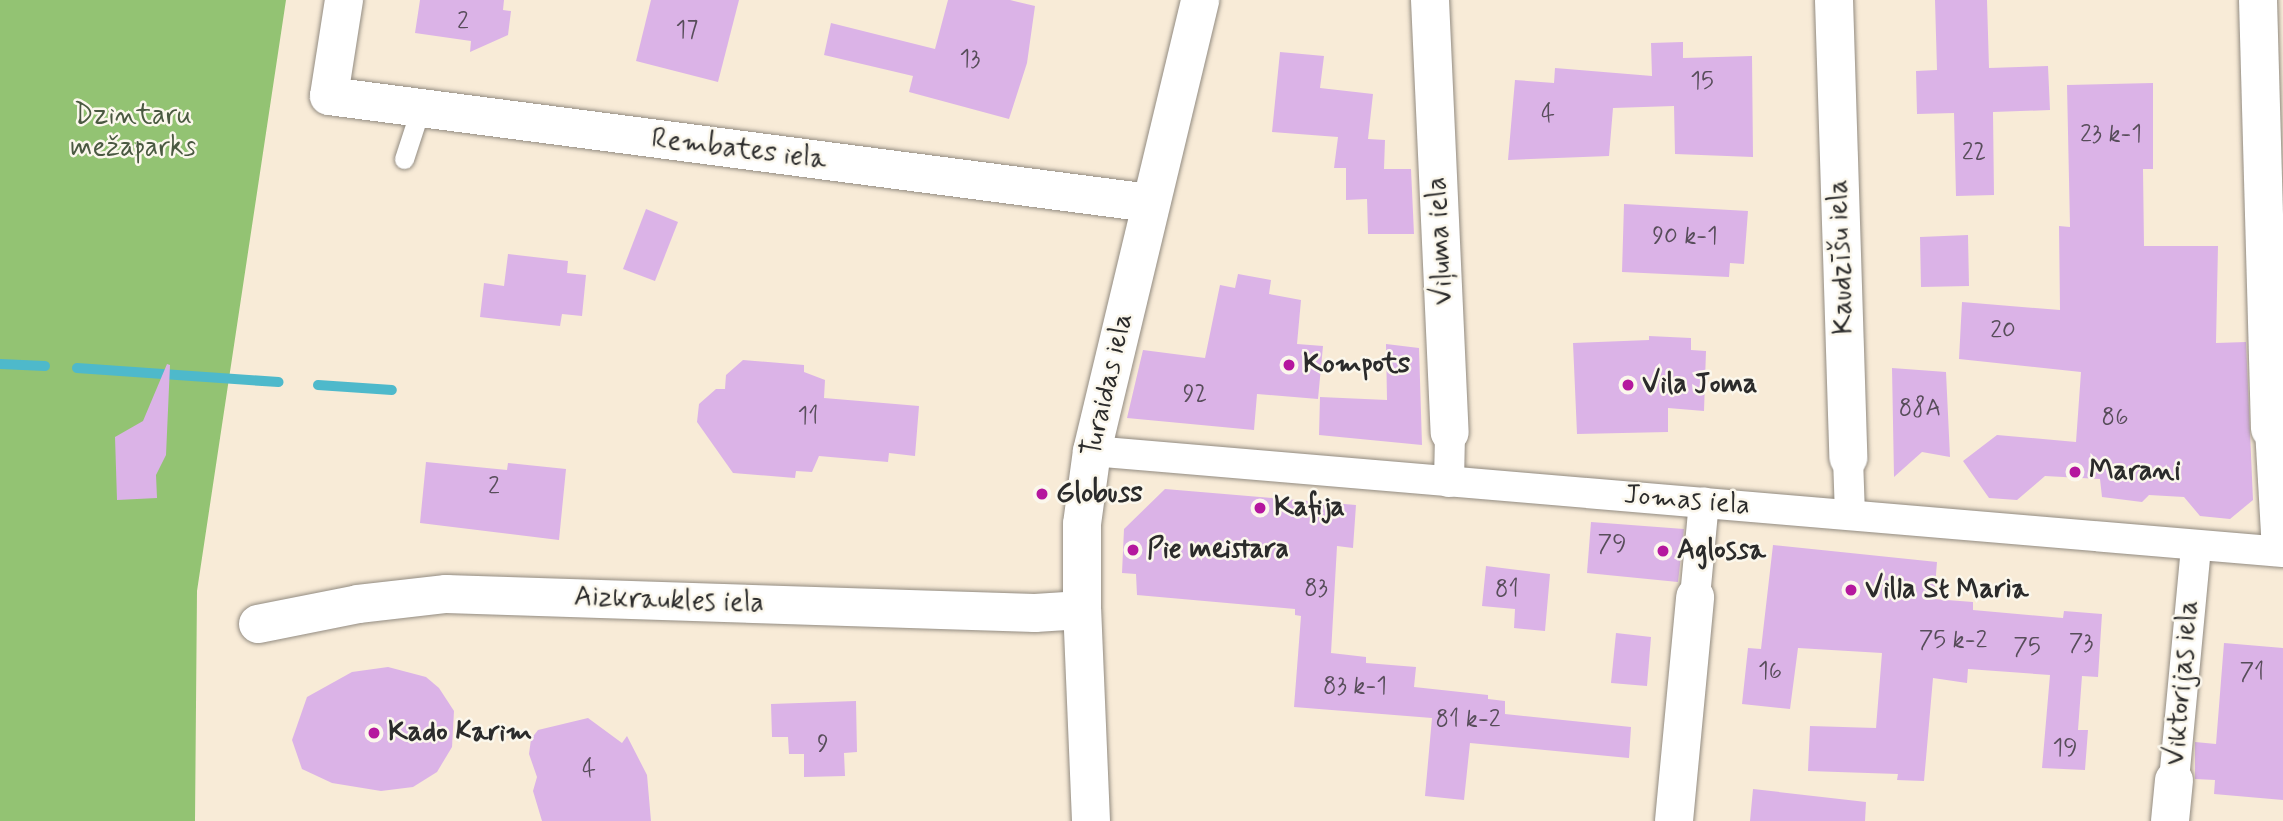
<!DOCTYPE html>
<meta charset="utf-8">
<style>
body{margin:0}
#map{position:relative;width:2283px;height:821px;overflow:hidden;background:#f8ebd7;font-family:Mynerve,sans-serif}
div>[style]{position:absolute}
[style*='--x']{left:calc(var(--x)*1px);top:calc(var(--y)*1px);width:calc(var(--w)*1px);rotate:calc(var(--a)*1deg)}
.green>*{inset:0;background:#93c373}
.stream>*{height:10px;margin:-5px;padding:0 5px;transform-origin:5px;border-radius:5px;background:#4eb9cb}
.building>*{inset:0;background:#dbb3e7}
.roads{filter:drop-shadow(0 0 2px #928b81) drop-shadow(0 0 2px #928b81)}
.service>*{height:19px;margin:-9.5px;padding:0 9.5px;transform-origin:9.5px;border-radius:9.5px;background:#fff}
.pedestrian>*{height:30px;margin:-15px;padding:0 15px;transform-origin:15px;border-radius:15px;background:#fff}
.minor>*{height:38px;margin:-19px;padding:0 19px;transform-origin:19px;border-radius:19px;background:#fff}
.tertiary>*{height:38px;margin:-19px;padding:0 19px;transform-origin:19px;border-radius:19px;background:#fff}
.dots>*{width:19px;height:19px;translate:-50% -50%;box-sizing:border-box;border:4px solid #fbf7ec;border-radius:50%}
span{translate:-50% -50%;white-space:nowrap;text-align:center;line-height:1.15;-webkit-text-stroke:5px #fbf7ec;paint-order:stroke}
.number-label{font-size:24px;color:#574d5a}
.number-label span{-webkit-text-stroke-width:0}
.park-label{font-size:28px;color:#4a5941}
.street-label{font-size:28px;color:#2b2b2b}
.poi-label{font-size:28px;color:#2b2b2b;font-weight:700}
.left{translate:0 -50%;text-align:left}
</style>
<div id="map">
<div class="green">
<div style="clip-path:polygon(0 0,286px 0,197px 591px,195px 821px,0 821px)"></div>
</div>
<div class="stream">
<div style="--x:0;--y:364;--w:45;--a:2.5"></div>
<div style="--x:77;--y:368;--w:202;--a:4"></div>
<div style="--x:318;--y:385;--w:74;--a:3.9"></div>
</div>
<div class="building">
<div style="clip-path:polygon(420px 0,504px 0,503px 10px,511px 11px,508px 35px,470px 52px,471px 41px,415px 33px)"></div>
<div style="clip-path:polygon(651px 0,739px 0,718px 82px,636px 61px)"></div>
<div style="clip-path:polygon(948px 0,1010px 0,1035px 6px,1027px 63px,1009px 119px,909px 92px,913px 76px,824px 55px,831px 23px,935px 49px)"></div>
<div style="clip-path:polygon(1935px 0,1987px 0,1989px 68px,2048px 66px,2050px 110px,1993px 112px,1994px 195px,1956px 196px,1954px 113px,1917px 114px,1916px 71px,1937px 70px)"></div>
<div style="clip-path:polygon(1683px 42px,1683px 58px,1752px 56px,1753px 157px,1675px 154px,1674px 106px,1613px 108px,1609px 156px,1508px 160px,1515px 80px,1554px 83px,1555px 68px,1652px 76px,1651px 43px)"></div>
<div style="clip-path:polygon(1280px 52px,1324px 56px,1320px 88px,1373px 94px,1368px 139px,1385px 140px,1384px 169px,1411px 169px,1414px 234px,1368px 234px,1367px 199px,1346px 200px,1346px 168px,1334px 168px,1338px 137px,1272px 132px)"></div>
<div style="clip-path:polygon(2153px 83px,2153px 169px,2143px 169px,2144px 246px,2218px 246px,2216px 343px,2246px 342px,2253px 500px,2230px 519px,2200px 516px,2184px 497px,2149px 495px,2142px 502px,2102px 497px,2100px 479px,2045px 476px,2017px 500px,1989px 498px,1963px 461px,1997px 435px,2076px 442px,2081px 372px,1959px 359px,1962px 302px,2060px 310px,2059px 226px,2070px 227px,2067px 85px)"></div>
<div style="clip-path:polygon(1624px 204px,1748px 211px,1744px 264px,1730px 263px,1729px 277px,1622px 272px)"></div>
<div style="clip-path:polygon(646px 209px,678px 222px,655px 281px,623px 269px)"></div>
<div style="clip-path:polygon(1968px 235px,1969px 286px,1921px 287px,1920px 237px)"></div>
<div style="clip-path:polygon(508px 254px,568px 261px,567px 273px,586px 275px,582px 316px,562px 314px,560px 326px,480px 317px,484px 283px,504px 286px)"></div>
<div style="clip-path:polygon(1238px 274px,1271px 280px,1269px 294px,1301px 300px,1297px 344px,1323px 346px,1318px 399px,1257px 394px,1254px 430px,1127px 418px,1143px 350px,1205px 358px,1220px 285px,1235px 288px)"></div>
<div style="clip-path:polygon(1649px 336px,1691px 338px,1691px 350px,1706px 351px,1704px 411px,1668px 408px,1668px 432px,1577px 434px,1573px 343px,1649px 340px)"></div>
<div style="clip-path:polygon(1386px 344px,1419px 348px,1422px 445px,1319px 435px,1320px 397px,1387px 400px)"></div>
<div style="clip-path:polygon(743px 360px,804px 365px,804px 372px,825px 380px,824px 398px,919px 406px,915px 456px,889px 453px,888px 462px,819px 456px,812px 472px,796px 471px,795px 478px,733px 473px,697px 422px,699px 404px,716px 389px,725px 389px,726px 375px)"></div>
<div style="clip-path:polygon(167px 364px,170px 365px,166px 455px,156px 475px,157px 498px,117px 500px,115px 437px,143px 421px)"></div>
<div style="clip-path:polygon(1892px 368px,1946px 372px,1950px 457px,1922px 452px,1894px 477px)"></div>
<div style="clip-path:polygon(426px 462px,507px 470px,508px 463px,566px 469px,559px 540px,420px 523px)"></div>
<div style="clip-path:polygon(1165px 489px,1356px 505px,1353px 548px,1337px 546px,1331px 653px,1366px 657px,1366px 663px,1416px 667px,1414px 687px,1488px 695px,1488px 699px,1505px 701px,1505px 714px,1631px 727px,1629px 758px,1470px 743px,1464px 800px,1425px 796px,1432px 718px,1294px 707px,1301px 616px,1295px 615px,1295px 609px,1137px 595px,1136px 574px,1122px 573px,1124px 529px)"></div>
<div style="clip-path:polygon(1591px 522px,1684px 529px,1678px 582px,1587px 573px)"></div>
<div style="clip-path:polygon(1773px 545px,1937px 562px,1934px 599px,1973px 602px,1973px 610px,2063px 618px,2064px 611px,2102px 614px,2098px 677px,2082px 676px,2078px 730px,2088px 730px,2085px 770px,2042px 768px,2050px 675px,1968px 669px,1967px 683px,1933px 678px,1924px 781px,1897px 780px,1898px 774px,1808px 771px,1810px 726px,1876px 728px,1882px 653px,1798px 648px,1790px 709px,1742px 704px,1748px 648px,1761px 649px)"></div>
<div style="clip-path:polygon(1486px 566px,1550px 574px,1545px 631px,1514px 628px,1515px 609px,1482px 606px)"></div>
<div style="clip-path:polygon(1616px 633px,1651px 637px,1647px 686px,1611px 683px)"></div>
<div style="clip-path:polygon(2224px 643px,2283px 648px,2283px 800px,2214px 794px,2215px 780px,2195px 779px,2195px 742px,2216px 744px)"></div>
<div style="clip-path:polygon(388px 667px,426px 677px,439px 688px,454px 711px,452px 747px,437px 772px,413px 787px,381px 791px,332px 783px,302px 769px,292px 740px,307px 697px,352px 672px)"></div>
<div style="clip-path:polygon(856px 701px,857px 752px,844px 753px,845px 776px,804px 777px,804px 754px,789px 754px,788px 737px,772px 737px,771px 704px)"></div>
<div style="clip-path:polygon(588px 718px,622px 743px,627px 736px,647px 775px,651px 821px,542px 821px,533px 791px,537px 777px,529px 754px,531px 739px,538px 730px)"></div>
<div style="clip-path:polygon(1753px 789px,1866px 802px,1865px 821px,1750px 821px)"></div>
</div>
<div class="roads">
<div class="service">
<div style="--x:404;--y:159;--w:52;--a:-71.9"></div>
</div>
<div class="pedestrian">
<div style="--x:2270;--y:429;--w:122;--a:86.7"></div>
<div style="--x:1092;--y:451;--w:1195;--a:4.85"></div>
<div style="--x:1848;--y:458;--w:56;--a:88"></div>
<div style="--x:1449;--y:482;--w:49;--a:-88.8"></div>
<div style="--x:1695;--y:597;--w:95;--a:-84.6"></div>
<div style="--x:2174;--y:780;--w:235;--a:-84.6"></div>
</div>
<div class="minor">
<div style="--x:344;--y:0;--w:97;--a:98.9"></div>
<div style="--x:329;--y:96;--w:828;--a:7.43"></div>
<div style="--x:1430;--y:0;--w:433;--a:87.4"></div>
<div style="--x:1834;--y:0;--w:458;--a:88.2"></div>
<div style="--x:2258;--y:0;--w:429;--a:88.4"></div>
<div style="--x:258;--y:624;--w:102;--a:-11.3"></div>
<div style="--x:358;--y:604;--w:89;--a:-6.5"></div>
<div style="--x:446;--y:594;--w:589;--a:1.85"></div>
<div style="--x:1035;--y:613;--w:47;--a:-3.7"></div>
<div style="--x:1674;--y:821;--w:225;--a:-84.6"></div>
<div style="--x:2170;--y:821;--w:41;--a:-84.4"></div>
</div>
<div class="tertiary">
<div style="--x:1091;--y:821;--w:211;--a:-92.4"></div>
<div style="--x:1082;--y:610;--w:86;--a:-90"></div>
<div style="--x:1082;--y:524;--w:74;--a:-82.2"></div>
<div style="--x:1092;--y:451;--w:464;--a:-76.5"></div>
</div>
</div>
<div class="dots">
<div style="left:1289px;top:365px;background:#b5179e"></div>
<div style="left:1628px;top:385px;background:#b5179e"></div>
<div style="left:2075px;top:472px;background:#b5179e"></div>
<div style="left:1042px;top:494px;background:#b5179e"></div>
<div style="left:1260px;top:508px;background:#b5179e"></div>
<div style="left:1133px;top:550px;background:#b5179e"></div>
<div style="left:1663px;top:551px;background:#b5179e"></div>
<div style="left:1851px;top:590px;background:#b5179e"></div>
<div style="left:374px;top:733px;background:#b5179e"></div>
</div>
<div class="number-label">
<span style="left:463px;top:22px">2</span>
<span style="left:687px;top:31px">17</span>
<span style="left:970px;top:60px">13</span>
<span style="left:1702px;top:82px">15</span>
<span style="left:1548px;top:115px">4</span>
<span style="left:2111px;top:135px">23 k-1</span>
<span style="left:1974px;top:153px">22</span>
<span style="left:1685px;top:237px">90 k-1</span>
<span style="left:2003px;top:331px">20</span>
<span style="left:1195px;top:395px">92</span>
<span style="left:1920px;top:409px">88A</span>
<span style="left:808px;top:417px">11</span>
<span style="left:2115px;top:418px">86</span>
<span style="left:494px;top:487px">2</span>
<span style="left:1612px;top:545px">79</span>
<span style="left:1316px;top:589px">83</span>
<span style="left:1507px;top:590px">81</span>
<span style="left:1953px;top:641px">75 k-2</span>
<span style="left:2081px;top:644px">73</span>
<span style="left:2027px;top:648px">75</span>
<span style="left:1770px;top:672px">16</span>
<span style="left:2252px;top:673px">71</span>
<span style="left:1355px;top:687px">83 k-1</span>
<span style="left:1468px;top:720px">81 k-2</span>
<span style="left:823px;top:745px">9</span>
<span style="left:2065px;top:749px">19</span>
<span style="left:589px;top:770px">4</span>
</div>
<div class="park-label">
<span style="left:133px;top:132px">Dzintaru<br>mežaparks</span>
</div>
<div class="street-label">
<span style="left:739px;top:150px;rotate:7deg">Rembates iela</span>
<span style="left:1441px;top:241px;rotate:-93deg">Viļuma iela</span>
<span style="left:1842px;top:257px;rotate:-92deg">Kaudzīšu iela</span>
<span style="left:1108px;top:385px;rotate:-77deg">Turaidas iela</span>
<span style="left:1687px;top:501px;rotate:5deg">Jomas iela</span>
<span style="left:669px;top:601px;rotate:2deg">Aizkraukles iela</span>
<span style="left:2183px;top:683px;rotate:-85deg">Viktorijas iela</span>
</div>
<div class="poi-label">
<span class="left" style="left:1303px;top:365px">Kompots</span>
<span class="left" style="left:1642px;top:385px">Vila Joma</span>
<span class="left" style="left:2089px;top:472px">Marani</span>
<span class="left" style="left:1056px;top:494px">Globuss</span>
<span class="left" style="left:1274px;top:508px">Kafija</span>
<span class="left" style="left:1147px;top:550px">Pie meistara</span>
<span class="left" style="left:1677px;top:551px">Aglossa</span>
<span class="left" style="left:1865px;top:590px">Villa St Maria</span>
<span class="left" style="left:388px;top:733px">Kado Karim</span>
</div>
</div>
